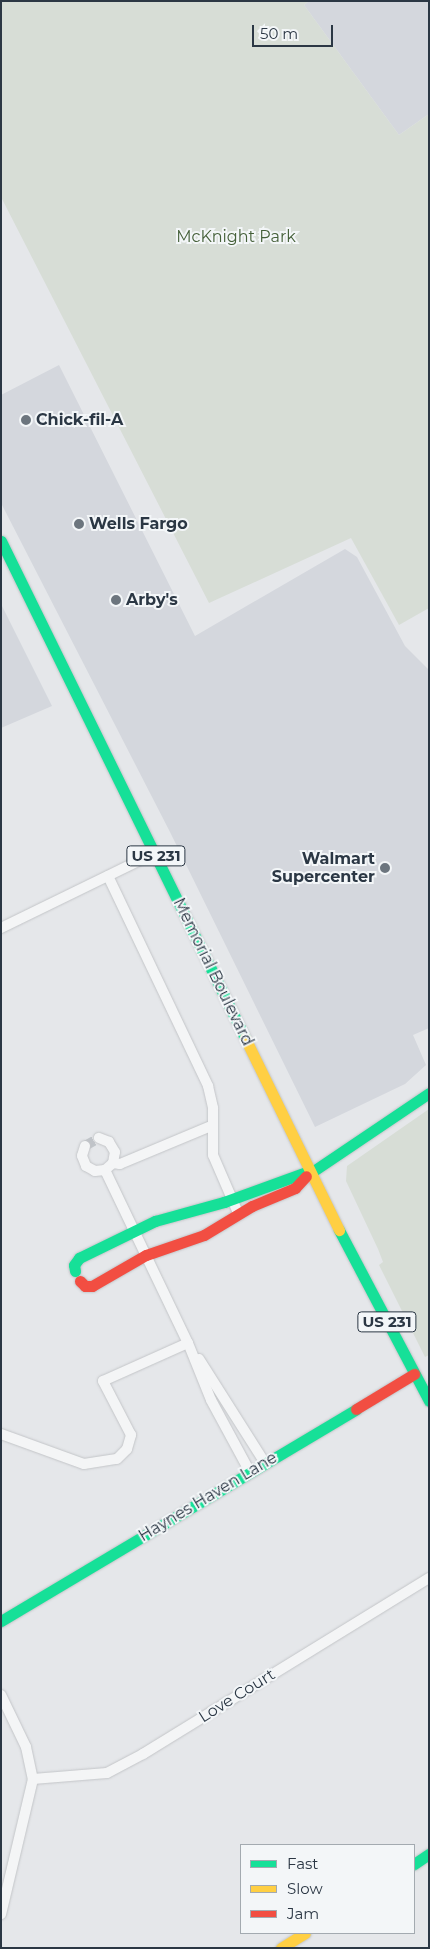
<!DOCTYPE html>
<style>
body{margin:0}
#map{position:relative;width:430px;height:1949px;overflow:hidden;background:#e5e7ea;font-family:Montserrat,sans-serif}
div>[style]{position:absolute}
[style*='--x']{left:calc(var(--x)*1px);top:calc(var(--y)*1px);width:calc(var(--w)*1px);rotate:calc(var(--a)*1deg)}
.built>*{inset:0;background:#d4d7dd}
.green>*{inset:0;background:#d7ddd6}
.street-tunnel>*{height:10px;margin-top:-5px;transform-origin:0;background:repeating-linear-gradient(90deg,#c0c4c9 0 10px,transparent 0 15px)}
.roads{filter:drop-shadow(0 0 1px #c3c5c8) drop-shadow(0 0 1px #c3c5c8)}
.street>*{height:10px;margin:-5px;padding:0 5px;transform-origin:5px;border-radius:5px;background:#f4f5f6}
.fast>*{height:11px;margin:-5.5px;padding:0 5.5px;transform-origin:5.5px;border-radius:5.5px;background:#16e098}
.slow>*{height:11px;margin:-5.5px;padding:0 5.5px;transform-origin:5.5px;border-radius:5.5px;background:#ffcf43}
.jam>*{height:11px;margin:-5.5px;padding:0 5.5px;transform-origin:5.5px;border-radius:5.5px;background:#f24e42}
.dots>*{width:14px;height:14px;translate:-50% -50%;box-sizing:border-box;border:2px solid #f3f6f8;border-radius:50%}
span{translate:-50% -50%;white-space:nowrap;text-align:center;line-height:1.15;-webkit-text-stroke:4px #f3f6f8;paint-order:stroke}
.shield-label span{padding:1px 4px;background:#f3f6f8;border:1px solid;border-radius:4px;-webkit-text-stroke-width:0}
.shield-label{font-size:15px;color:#2b3744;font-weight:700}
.park-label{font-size:16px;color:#445f38}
.poi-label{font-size:16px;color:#2b3744;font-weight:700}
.left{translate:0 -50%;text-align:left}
.right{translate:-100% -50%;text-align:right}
.street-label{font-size:16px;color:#2b3744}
.frame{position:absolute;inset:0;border:2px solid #2b3744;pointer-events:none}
.legend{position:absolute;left:240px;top:1844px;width:175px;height:90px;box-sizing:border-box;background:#f3f6f8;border:1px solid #a3aab0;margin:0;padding:6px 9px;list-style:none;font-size:15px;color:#2b3744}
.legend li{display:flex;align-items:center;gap:10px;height:25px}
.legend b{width:25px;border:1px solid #a3aab0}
.scale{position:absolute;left:252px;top:25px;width:81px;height:22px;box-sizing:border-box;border:2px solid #2b3744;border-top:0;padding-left:6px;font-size:15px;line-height:18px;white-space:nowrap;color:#2b3744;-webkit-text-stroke:4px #f3f6f8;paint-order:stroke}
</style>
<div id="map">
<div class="built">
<div style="clip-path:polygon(309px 1px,429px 1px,429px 114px,399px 135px,304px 5px)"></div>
<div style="clip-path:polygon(59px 365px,195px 636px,345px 549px,357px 557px,405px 646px,429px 670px,429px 1028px,413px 1035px,426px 1065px,405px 1084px,315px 1127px,170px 832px,1px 503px,1px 395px)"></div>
<div style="clip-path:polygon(1px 604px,52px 706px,1px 728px)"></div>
</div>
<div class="green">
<div style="clip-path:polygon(1px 1px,309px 1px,304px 5px,399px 135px,429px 114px,429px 608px,399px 625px,351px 538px,209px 603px,1px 197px)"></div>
<div style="clip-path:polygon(429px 1109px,429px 1355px,425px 1357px,379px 1265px,383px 1262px,378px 1249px,346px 1181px,347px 1166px)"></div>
</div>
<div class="street-tunnel">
<div style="--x:85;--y:1146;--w:16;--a:-30"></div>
</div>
<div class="roads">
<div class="street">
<div style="--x:108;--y:876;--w:233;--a:64.5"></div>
<div style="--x:208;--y:1086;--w:23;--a:77"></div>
<div style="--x:213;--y:1108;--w:47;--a:90"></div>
<div style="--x:213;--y:1155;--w:65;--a:66.6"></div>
<div style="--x:1;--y:928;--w:171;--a:-26"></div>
<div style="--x:85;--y:1146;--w:10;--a:107"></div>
<div style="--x:82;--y:1156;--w:11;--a:68"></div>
<div style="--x:86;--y:1166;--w:10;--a:29"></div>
<div style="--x:95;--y:1171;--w:10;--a:-6"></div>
<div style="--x:105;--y:1170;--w:11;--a:-41"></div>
<div style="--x:113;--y:1163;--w:11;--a:-80"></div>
<div style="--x:115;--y:1152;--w:12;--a:-121"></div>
<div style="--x:109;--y:1142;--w:11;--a:-158"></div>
<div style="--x:113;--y:1163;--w:7;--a:8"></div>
<div style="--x:120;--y:1164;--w:99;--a:-22.7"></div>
<div style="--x:105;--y:1170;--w:192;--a:64.4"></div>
<div style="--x:188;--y:1343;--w:61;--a:68"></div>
<div style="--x:211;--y:1400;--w:82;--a:61.6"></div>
<div style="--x:199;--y:1359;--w:123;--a:57.6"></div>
<div style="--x:1;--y:1434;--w:88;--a:19.9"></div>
<div style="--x:84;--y:1464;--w:33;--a:-9"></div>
<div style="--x:117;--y:1459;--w:14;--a:-45"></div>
<div style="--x:127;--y:1449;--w:15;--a:-74"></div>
<div style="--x:131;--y:1435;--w:61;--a:-117.4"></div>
<div style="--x:103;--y:1381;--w:93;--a:-24.1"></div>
<div style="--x:1;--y:1695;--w:58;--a:64.3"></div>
<div style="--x:26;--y:1747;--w:33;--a:78"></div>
<div style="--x:33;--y:1779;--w:139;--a:103.3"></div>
<div style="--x:33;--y:1779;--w:74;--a:-4.6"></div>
<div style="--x:107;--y:1773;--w:41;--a:-27.8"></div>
<div style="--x:143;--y:1754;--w:336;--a:-31.6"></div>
</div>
<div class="fast">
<div style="--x:1;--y:541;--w:554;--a:63.85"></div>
<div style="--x:306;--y:1176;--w:148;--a:-34"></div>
<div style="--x:339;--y:1230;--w:193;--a:62.2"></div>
<div style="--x:75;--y:1271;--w:6;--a:-99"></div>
<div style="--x:74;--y:1265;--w:9;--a:-54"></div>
<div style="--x:79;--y:1258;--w:85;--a:-26"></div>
<div style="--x:155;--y:1221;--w:72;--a:-15.4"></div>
<div style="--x:224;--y:1202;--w:90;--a:-20"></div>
<div style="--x:1;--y:1621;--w:413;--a:-30.8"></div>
<div style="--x:414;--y:1864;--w:18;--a:-34"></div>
</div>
<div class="slow">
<div style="--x:245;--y:1038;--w:214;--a:63.9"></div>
<div style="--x:281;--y:1948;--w:28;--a:-32"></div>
</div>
<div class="jam">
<div style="--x:80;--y:1281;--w:7;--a:45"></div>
<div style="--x:85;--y:1286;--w:7;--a:0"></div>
<div style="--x:92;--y:1286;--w:62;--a:-29.9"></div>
<div style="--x:146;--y:1255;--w:61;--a:-19"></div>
<div style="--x:204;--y:1235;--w:56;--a:-31.1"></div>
<div style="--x:252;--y:1206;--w:47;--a:-22.7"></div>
<div style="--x:295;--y:1188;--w:16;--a:-47"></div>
<div style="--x:356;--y:1409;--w:68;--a:-31.1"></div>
</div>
</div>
<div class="dots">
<div style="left:26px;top:420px;background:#6c757e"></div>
<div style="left:79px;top:524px;background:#6c757e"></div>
<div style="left:116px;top:600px;background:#6c757e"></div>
<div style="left:385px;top:868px;background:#6c757e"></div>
</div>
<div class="shield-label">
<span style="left:156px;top:856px">US 231</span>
<span style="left:387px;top:1322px">US 231</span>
</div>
<div class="park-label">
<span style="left:236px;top:237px">McKnight Park</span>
</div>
<div class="poi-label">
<span class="left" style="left:36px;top:420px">Chick-fil-A</span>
<span class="left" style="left:89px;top:524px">Wells Fargo</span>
<span class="left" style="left:126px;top:600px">Arby's</span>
<span class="right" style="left:375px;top:868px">Walmart<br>Supercenter</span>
</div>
<div class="street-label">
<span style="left:213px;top:972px;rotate:64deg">Memorial Boulevard</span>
<span style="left:208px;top:1497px;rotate:-31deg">Haynes Haven Lane</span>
<span style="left:237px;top:1696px;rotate:-32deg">Love Court</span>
</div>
<div class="frame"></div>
<ul class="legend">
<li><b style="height:6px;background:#16e098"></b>Fast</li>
<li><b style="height:6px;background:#ffcf43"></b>Slow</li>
<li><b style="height:6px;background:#f24e42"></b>Jam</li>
</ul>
<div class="scale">50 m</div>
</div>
